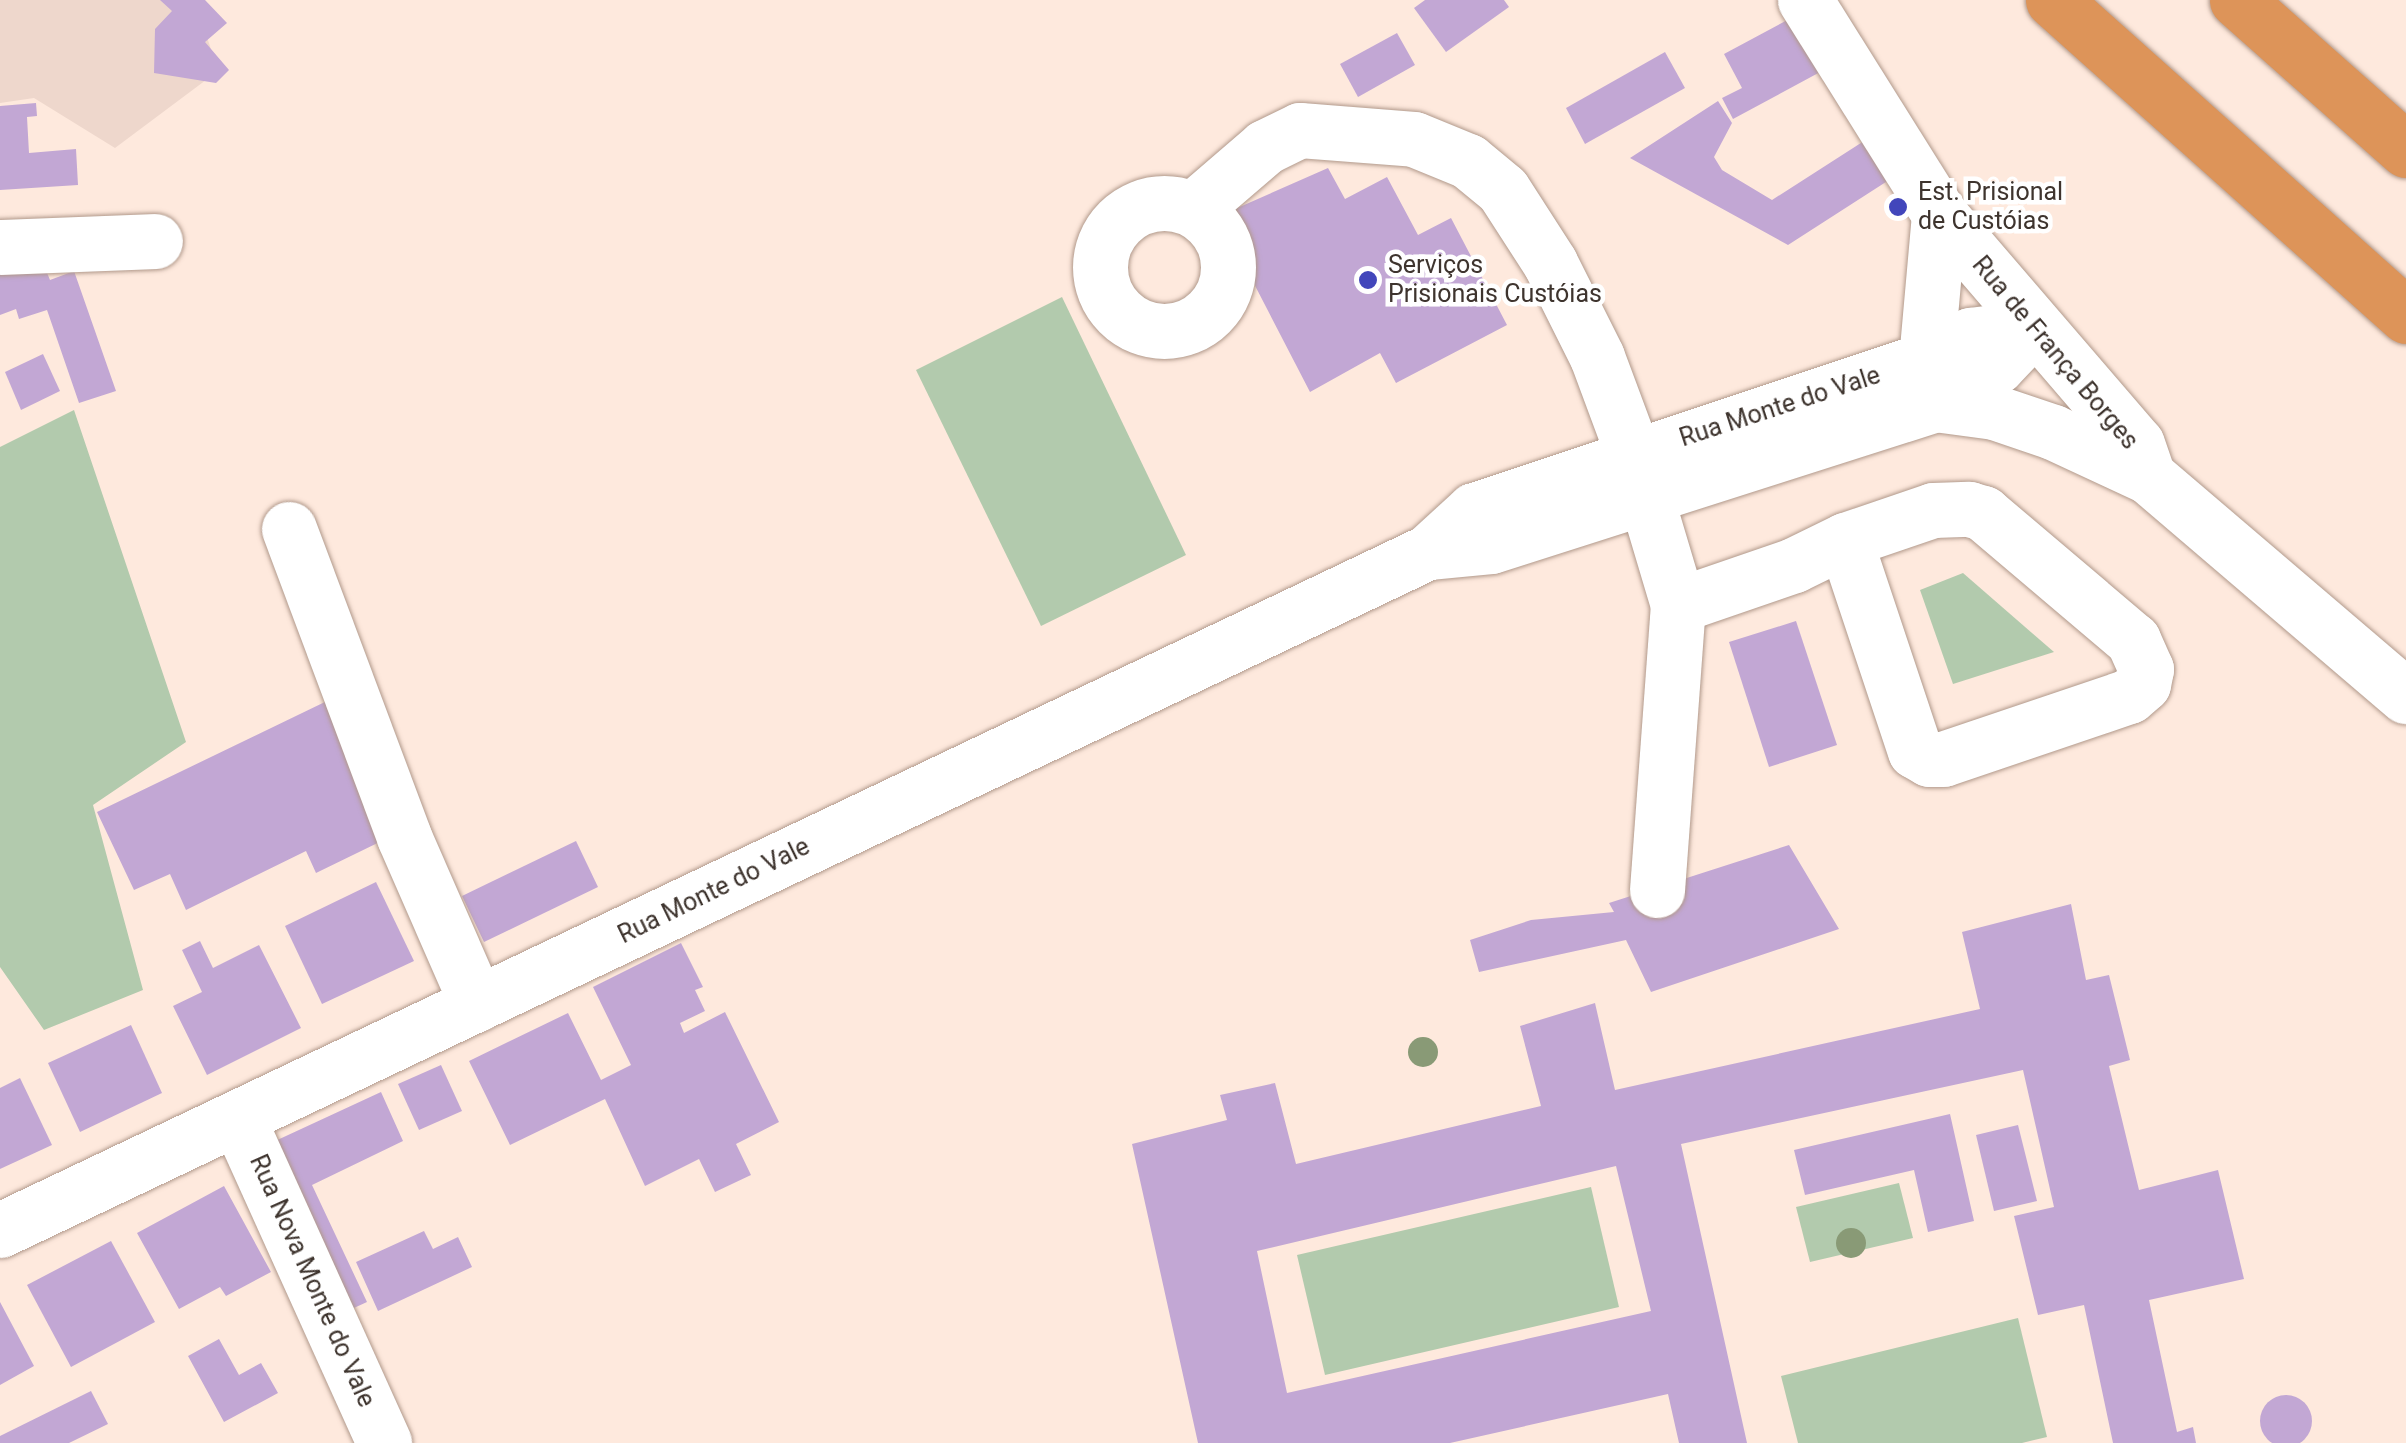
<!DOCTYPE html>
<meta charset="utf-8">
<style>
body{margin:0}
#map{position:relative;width:2406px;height:1443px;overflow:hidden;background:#fee9dd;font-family:Roboto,sans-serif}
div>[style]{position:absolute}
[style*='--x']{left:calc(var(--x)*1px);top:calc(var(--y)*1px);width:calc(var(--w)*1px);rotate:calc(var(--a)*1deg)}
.industrial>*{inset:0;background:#eed7cc}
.green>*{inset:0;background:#b2caad}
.building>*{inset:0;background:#c2a7d4}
.round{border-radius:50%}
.roads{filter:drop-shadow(0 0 2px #b1998b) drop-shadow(0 0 2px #b1998b)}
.minor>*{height:55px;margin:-27.5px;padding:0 27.5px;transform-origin:27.5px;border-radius:27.5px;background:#fff}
.minor>.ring{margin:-27.5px;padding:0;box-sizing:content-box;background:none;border:55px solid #fff;border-radius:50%}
.highway>*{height:55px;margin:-27.5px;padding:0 27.5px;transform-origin:27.5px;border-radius:27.5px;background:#dd9459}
.trees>*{width:30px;height:30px;margin:-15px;border-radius:50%;background:#899a76}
.dots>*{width:28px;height:28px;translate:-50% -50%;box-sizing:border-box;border:5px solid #fff;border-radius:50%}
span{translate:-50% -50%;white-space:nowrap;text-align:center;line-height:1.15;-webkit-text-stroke:9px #fff;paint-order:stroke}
.poi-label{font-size:25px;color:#3e342e}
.left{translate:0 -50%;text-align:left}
.street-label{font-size:25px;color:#3e342e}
</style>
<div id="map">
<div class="industrial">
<div style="clip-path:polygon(0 0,195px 0,218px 71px,115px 148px,34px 98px,0 103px)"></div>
</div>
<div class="green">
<div style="clip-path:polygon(1062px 297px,1186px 555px,1041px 626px,916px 370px)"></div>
<div style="clip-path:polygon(74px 410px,186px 742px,93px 805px,143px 990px,44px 1030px,0 967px,0 447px)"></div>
<div style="clip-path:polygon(1963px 573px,2054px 652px,1953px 684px,1920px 590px)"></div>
<div style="clip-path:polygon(1899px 1183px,1913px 1238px,1810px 1262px,1796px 1207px)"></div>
<div style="clip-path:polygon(1591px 1187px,1619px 1307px,1325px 1375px,1297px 1255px)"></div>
<div style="clip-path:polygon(2018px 1318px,2047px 1437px,2022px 1443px,1798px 1443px,1781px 1376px)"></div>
</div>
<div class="building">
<div style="clip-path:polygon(160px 0,205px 0,227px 23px,205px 42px,229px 70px,216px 83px,154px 73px,155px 29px,172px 11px)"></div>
<div style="clip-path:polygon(1425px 0,1504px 0,1509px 7px,1446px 52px,1414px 8px)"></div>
<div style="clip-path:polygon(1806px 10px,1835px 64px,1733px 119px,1722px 98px,1742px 88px,1724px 54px)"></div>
<div style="clip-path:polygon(1397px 33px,1415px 65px,1358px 97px,1340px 64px)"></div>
<div style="clip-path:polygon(1665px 52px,1685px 88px,1585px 144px,1566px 108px)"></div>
<div style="clip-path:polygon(1718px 101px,1732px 123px,1714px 157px,1722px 170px,1772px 200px,1878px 132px,1903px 171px,1788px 245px,1630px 158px)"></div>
<div style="clip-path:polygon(36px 103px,37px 116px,27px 117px,29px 153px,76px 149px,78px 185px,0 190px,0 106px)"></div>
<div style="clip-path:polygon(1328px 168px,1345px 199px,1387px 177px,1418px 235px,1451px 218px,1507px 325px,1396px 383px,1380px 353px,1310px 392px,1219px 216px)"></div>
<div style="clip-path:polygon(41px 258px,50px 280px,74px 271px,116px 391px,79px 403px,47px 310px,19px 319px,16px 309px,0 315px,0 272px)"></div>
<div style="clip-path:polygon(43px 354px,60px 391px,21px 410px,5px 372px)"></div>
<div style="clip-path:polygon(1796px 621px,1837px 745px,1769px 767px,1729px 642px)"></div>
<div style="clip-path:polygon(329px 700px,394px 835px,316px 873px,306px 851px,186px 910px,170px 874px,134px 890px,97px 812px)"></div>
<div style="clip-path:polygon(576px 841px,598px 887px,484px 942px,462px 896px)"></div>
<div style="clip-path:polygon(1789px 845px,1839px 929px,1651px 992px,1626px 940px,1479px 972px,1470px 940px,1531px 920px,1614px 912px,1609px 903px)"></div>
<div style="clip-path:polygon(376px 882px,414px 961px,322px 1004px,285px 926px)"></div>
<div style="clip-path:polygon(evenodd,2071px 904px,2086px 980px,2109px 975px,2130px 1060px,2109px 1066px,2139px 1190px,2218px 1170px,2244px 1279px,2149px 1300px,2177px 1432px,2193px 1427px,2196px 1443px,2113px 1443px,2084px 1305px,2038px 1315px,2014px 1216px,2054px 1207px,2023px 1070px,1681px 1144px,1747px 1443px,1679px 1443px,1668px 1394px,1450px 1443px,1198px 1443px,1132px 1144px,1227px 1120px,1220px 1095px,1275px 1083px,1296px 1164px,1541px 1106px,1520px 1026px,1595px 1003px,1615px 1090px,1980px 1009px,1962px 932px,2071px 904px,1616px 1166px,1651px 1311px,1287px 1393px,1257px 1251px,1616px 1166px)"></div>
<div style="clip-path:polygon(200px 941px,213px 968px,259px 945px,301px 1028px,207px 1075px,173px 1006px,202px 992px,182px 950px)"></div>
<div style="clip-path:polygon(681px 943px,703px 987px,695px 990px,705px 1011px,680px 1023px,684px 1033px,725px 1012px,779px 1122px,736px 1144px,751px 1175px,715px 1192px,699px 1159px,645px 1186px,605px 1099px,510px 1145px,469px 1061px,568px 1013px,601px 1080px,631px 1065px,593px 987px)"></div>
<div style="clip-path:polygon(131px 1025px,162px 1093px,80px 1132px,48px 1063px)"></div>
<div style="clip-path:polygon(441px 1065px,462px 1111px,419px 1130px,398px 1084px)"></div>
<div style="clip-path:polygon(20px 1078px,52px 1145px,0 1169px,0 1088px)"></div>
<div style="clip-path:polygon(381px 1092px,403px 1141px,312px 1185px,367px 1302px,343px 1313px,273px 1142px)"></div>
<div style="clip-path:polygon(1950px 1114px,1974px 1221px,1928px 1232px,1914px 1170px,1805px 1195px,1794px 1150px)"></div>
<div style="clip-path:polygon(2018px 1125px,2037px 1201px,1994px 1211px,1976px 1135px)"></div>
<div style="clip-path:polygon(224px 1186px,271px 1272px,226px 1296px,220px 1287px,179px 1309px,137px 1233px)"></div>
<div style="clip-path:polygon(424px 1231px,433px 1249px,458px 1237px,472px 1267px,378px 1311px,356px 1262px)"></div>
<div style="clip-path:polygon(111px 1241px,155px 1322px,71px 1367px,27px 1285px)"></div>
<div style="clip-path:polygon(0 1302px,34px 1366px,0 1385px)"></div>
<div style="clip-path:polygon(219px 1339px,239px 1375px,261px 1363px,278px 1393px,224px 1422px,188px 1356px)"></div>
<div style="clip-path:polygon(91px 1391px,108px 1424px,69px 1443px,0 1443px,0 1436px)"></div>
<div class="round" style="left:2260px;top:1395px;width:52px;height:52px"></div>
</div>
<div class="roads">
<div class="minor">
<div style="--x:1805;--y:0;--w:252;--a:57.9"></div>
<div style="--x:1939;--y:214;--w:303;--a:49.3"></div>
<div style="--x:2137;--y:444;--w:34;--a:71"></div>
<div style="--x:2148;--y:476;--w:339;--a:40.5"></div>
<div class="ring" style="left:1100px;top:203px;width:73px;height:73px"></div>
<div style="--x:1193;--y:209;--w:95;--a:-40.7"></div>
<div style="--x:1265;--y:147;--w:39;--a:-26"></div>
<div style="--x:1300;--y:130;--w:114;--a:4.5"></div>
<div style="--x:1414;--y:139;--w:58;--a:22.2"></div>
<div style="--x:1468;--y:161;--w:45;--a:39.6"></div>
<div style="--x:1503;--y:190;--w:87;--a:57.2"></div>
<div style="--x:1550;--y:263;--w:105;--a:63.4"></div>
<div style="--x:1597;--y:357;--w:103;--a:69.6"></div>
<div style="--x:1633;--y:454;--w:158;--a:73.4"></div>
<div style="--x:1678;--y:605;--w:123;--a:-19"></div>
<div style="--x:1794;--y:565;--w:57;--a:-26.1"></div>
<div style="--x:1845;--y:540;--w:93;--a:-18.8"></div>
<div style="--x:1933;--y:510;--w:36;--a:-2"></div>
<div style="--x:1969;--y:509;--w:15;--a:16"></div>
<div style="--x:1983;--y:513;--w:197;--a:40.3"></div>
<div style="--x:2133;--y:640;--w:32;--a:66"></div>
<div style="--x:2146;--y:669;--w:15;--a:101"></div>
<div style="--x:2143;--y:684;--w:18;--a:139"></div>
<div style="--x:2129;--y:696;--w:196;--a:161.3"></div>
<div style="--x:1943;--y:759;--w:14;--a:180"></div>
<div style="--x:1929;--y:759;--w:16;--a:-150"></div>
<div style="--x:1915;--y:751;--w:222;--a:-108.4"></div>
<div style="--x:0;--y:247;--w:155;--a:-2.2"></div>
<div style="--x:1926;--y:360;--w:147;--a:-84.9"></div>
<div style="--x:1935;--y:404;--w:60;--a:7.7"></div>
<div style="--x:1994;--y:412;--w:62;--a:18.7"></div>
<div style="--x:2053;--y:432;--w:105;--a:24.9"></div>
<div style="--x:289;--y:529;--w:329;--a:69.5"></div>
<div style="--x:404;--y:837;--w:182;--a:66.4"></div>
<div style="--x:1428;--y:552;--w:63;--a:-5.4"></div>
<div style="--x:1491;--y:546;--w:466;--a:-17.7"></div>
<div style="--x:1935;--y:404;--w:73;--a:-31.5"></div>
<div style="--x:1997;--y:366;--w:54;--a:-46.5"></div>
<div style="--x:1657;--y:890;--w:286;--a:-85.8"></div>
<div style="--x:238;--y:1119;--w:355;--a:65.7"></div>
<div style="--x:0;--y:1230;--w:1581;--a:-25.4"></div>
<div style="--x:1428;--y:552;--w:62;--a:-42.4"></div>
<div style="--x:1474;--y:510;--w:476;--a:-18.4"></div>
<div style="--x:1926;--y:360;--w:51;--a:-29.6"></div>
<div style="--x:1970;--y:335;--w:64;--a:-7.1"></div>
</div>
<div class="highway">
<div style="--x:2053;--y:0;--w:474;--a:41.8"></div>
<div style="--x:2237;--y:0;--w:226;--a:41.6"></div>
</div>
</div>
<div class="trees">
<div style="left:1423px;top:1052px"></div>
<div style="left:1851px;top:1243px"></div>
</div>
<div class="dots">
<div style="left:1898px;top:207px;background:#4246bb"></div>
<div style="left:1368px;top:280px;background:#4246bb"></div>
</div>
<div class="poi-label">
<span class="left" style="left:1918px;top:207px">Est. Prisional<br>de Custóias</span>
<span class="left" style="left:1388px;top:280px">Serviços<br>Prisionais Custóias</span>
</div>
<div class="street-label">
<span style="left:2055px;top:353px;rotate:50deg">Rua de França Borges</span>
<span style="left:1780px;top:407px;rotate:-18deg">Rua Monte do Vale</span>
<span style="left:714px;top:891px;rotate:-26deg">Rua Monte do Vale</span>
<span style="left:312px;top:1281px;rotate:66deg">Rua Nova Monte do Vale</span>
</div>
</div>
